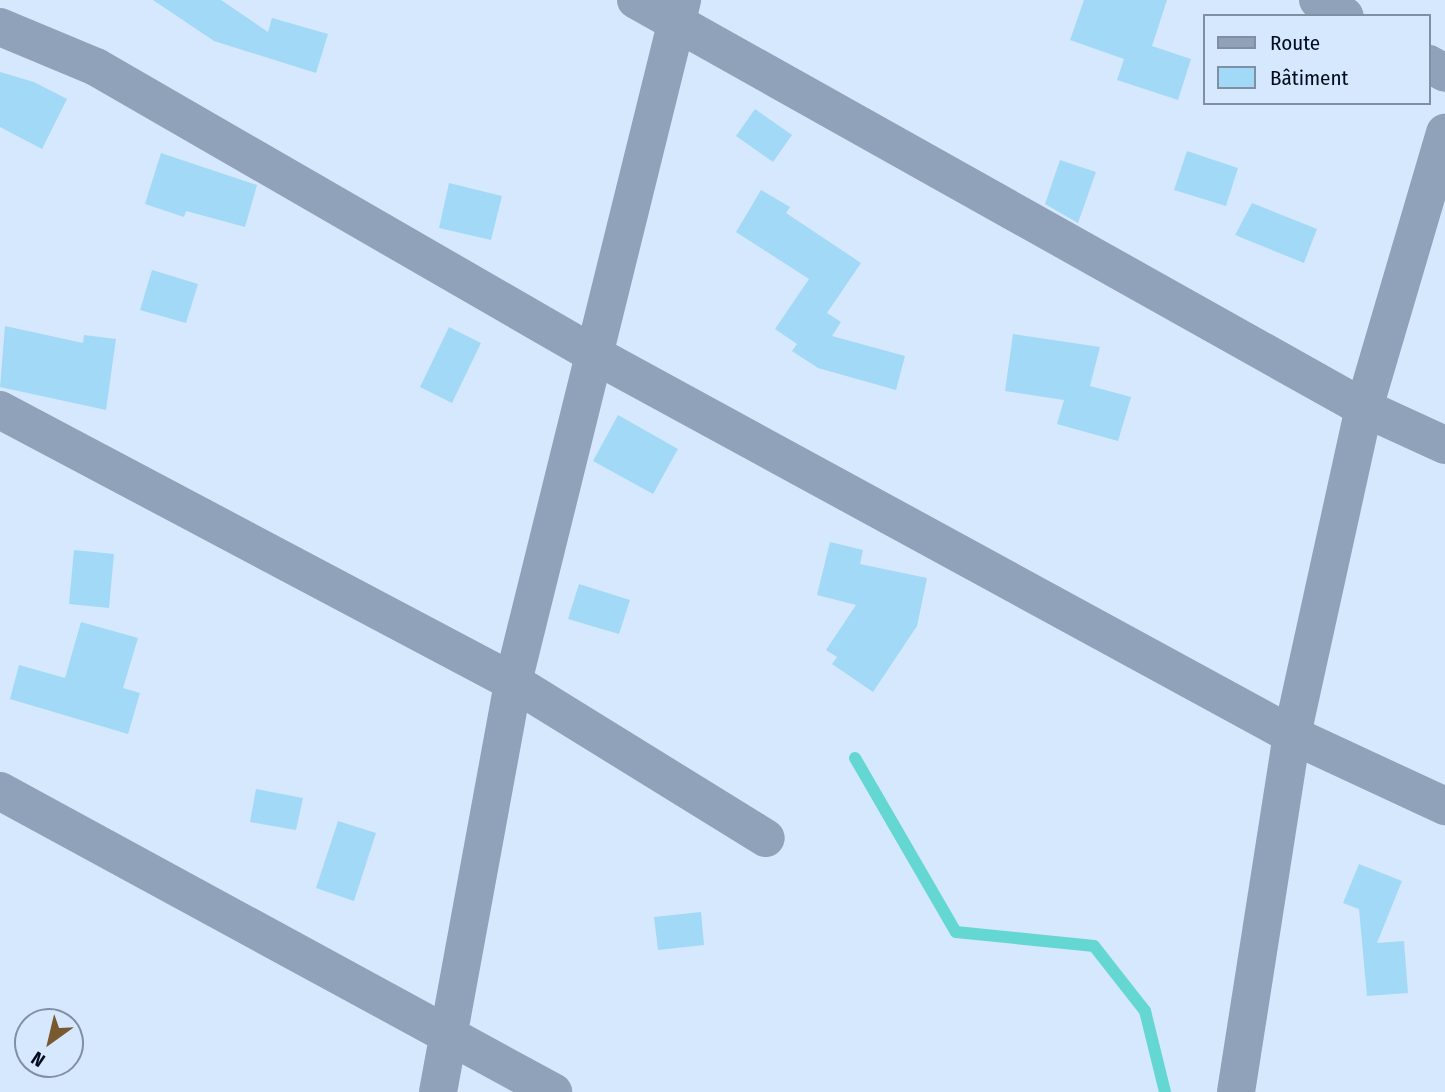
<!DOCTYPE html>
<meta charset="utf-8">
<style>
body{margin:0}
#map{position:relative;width:1445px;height:1092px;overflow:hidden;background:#d6e8fe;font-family:"Fira Sans Condensed",sans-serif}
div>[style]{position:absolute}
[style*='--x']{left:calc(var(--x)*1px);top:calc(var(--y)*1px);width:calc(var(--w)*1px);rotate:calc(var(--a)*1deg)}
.stream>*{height:12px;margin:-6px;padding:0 6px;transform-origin:6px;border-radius:6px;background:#65d7d2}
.building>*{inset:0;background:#a2d9f7}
.minor>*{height:38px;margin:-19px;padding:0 19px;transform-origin:19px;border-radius:19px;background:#8fa2b9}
span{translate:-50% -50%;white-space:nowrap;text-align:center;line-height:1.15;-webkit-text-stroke:5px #d6e8fe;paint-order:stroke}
.legend{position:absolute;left:1203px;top:14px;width:228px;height:91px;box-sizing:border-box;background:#d6e8fe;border:2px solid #8090a4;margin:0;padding:9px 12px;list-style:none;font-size:21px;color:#000c1e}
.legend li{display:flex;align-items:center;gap:14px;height:35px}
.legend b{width:35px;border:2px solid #8090a4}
.north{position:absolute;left:14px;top:1008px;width:70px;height:70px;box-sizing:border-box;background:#d6e8fe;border:2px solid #8090a4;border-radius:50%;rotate:214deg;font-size:19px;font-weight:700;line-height:28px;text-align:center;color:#000c1e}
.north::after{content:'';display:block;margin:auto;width:24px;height:32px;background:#79592f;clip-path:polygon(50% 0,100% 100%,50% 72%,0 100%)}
</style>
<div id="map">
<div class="stream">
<div style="--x:855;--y:758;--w:201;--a:59.9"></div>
<div style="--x:956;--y:932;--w:139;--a:5.8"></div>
<div style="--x:1094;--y:946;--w:83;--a:51.9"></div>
<div style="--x:1145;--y:1011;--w:83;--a:76.1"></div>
</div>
<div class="building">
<div style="clip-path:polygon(153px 0,221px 0,268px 32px,272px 18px,328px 34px,316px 73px,214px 41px)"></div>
<div style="clip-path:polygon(1084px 0,1167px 0,1152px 46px,1191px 59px,1178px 100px,1117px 80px,1124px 59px,1070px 40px)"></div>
<div style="clip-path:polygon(0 72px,34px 82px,67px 99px,42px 149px,0 127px)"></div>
<div style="clip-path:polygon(755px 109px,792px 135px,773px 162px,736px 136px)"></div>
<div style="clip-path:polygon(1187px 151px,1238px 168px,1226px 206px,1174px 190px)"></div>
<div style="clip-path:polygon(161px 153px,257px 185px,245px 227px,186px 211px,184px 217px,145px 204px)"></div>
<div style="clip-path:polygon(1060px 160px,1096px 172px,1078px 223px,1045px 204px)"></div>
<div style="clip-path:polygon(449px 183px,502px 196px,491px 240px,439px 228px)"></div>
<div style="clip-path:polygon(761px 190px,790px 207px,786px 213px,861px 263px,827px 313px,841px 322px,832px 336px,905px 356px,896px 390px,818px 368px,792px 351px,797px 344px,775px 329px,809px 279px,736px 232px)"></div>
<div style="clip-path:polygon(1252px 203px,1317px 229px,1304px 263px,1235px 235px)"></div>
<div style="clip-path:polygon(152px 270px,198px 284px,186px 323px,140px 310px)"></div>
<div style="clip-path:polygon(5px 326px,83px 343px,84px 335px,116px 339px,106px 410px,0 387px)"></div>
<div style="clip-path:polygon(449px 327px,481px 343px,452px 403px,420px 387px)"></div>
<div style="clip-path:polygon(1013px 334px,1100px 347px,1090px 386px,1131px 397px,1118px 441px,1057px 424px,1064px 400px,1005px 391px)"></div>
<div style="clip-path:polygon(618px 415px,678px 449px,653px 494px,593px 461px)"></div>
<div style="clip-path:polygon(830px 542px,863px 550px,860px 564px,927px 578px,917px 626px,873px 692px,832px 664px,837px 657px,826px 650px,856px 605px,817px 595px)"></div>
<div style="clip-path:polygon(74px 550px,114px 554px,109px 608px,69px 604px)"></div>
<div style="clip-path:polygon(579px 584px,630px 600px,619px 634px,568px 619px)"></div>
<div style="clip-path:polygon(81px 622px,138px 638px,123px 688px,140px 693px,128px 734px,10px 699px,19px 665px,65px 678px)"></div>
<div style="clip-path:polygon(256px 789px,303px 798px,296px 830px,250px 822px)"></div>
<div style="clip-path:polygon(338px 821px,376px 833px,354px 901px,316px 888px)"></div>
<div style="clip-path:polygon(1359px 864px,1402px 881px,1377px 943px,1404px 941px,1408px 993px,1367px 996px,1359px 909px,1343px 903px)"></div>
<div style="clip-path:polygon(701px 912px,704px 945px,658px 950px,654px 917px)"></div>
</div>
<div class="minor">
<div style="--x:636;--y:0;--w:835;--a:29.27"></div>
<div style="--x:1364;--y:408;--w:89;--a:24.6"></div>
<div style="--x:1318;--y:0;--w:31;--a:31"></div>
<div style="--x:0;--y:27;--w:104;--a:22.6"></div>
<div style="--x:96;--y:67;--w:576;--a:29.99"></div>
<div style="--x:595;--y:355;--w:794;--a:28.6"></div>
<div style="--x:1292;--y:735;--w:169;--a:24.9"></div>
<div style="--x:1429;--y:64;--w:18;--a:29"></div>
<div style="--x:0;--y:410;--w:581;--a:27.93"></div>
<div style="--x:513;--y:682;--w:297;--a:31.7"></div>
<div style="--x:0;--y:791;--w:630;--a:28.56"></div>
<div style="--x:438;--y:1092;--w:417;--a:-79.6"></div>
<div style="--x:513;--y:682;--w:703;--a:-76.08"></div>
<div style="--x:1236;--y:1092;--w:361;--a:-81.1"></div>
<div style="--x:1292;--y:735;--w:335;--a:-77.6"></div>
<div style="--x:1364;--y:408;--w:287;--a:-73.6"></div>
</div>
<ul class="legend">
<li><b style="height:9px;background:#8fa2b9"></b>Route</li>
<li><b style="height:19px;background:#a2d9f7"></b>Bâtiment</li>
</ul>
<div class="north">N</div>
</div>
